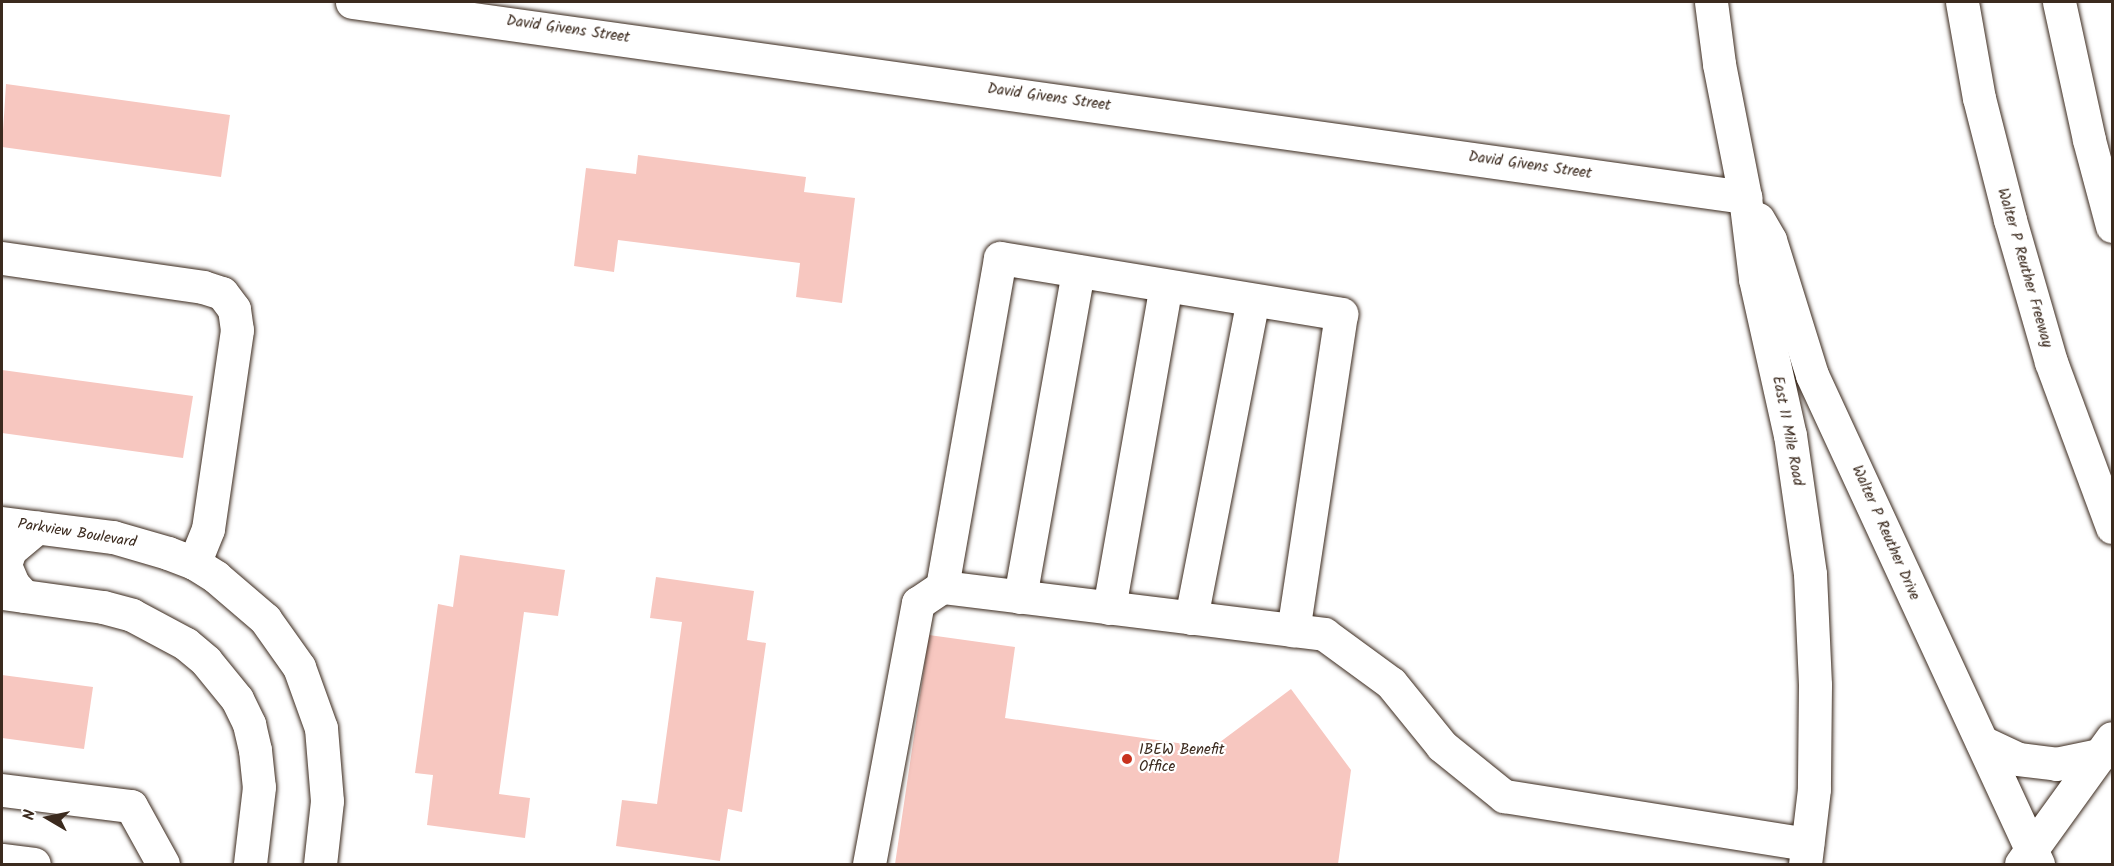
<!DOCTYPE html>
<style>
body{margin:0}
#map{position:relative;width:2114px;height:866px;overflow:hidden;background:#fff;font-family:Kalam,sans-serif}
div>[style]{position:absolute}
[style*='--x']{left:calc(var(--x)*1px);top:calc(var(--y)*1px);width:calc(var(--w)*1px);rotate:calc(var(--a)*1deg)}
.building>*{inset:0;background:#f7c7c0}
.roads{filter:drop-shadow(0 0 2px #3b2a1e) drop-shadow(0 0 2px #3b2a1e)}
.minor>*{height:33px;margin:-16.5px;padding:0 16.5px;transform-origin:16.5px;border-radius:16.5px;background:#fff}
.major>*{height:33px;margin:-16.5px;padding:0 16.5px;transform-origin:16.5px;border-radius:16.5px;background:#fff}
.highway>*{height:33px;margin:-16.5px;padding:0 16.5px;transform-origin:16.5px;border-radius:16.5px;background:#fff}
.dots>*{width:16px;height:16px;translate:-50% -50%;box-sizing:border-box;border:3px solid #fff;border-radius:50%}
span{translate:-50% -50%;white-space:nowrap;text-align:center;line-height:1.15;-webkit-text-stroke:4.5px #fff;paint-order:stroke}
.street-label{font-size:15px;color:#3b2a1e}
.poi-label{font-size:15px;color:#3b2a1e}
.left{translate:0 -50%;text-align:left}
.frame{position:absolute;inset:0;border:3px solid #3b2a1e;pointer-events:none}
.north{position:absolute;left:18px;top:788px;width:60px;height:60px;-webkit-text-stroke:4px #fff;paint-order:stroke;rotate:279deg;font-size:16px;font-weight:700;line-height:24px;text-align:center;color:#3b2a1e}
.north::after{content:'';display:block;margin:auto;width:21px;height:27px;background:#3b2a1e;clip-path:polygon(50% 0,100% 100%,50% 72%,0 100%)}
</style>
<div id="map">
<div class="building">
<div style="clip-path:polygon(6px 84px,230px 115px,221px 177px,2px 147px)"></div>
<div style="clip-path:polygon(638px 155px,806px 177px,804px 192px,855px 198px,842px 303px,796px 297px,800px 263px,618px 240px,614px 272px,574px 266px,586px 168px,636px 174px)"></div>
<div style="clip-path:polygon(2px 370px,193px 396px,183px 458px,2px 433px)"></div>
<div style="clip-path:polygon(460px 555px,565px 570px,558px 616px,524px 612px,499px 794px,530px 798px,525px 838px,427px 825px,433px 775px,415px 773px,438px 604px,453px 607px)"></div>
<div style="clip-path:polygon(656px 577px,754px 591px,747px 640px,766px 643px,742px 812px,728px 809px,720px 861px,616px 846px,622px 800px,657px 804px,682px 622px,650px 618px)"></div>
<div style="clip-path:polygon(929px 635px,1015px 647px,1005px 718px,1212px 748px,1291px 689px,1351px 770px,1338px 864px,895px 864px)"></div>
<div style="clip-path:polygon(2px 675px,93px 687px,84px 749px,2px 738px)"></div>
</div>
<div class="roads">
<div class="minor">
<div style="--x:352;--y:2;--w:1407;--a:7.97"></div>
<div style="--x:2;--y:258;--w:203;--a:8.2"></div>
<div style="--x:203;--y:287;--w:20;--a:18"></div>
<div style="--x:222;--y:293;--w:20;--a:53"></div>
<div style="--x:234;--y:309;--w:21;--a:82"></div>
<div style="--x:237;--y:330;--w:201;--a:98.3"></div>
<div style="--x:208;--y:529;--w:37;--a:112"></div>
<div style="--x:2;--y:523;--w:112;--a:7.2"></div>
<div style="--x:113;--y:537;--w:57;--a:16.2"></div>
<div style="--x:168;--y:553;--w:28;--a:21"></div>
<div style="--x:194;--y:563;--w:26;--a:32"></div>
<div style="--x:216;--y:577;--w:65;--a:40.6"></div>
<div style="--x:265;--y:619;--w:59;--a:54.7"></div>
<div style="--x:299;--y:667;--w:65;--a:70.2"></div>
<div style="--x:321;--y:728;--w:73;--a:85.3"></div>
<div style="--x:327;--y:801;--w:63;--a:96.3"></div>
<div style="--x:942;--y:587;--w:334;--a:-80"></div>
<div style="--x:1000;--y:258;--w:346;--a:9.3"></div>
<div style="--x:1341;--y:314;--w:320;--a:98.6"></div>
<div style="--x:2;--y:593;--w:102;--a:7.9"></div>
<div style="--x:103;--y:607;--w:30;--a:15"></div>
<div style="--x:132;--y:615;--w:61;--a:28.2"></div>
<div style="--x:186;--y:644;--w:26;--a:40"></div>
<div style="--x:206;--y:661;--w:49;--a:50.8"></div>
<div style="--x:237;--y:699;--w:28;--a:64"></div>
<div style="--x:249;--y:724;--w:27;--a:77"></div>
<div style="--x:255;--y:750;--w:37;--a:84"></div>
<div style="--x:259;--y:787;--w:78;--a:96.7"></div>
<div style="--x:24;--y:596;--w:16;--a:-133"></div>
<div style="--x:13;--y:584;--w:21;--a:-113"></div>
<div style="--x:5;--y:565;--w:16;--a:-72"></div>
<div style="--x:10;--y:550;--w:35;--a:-40"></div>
<div style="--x:1020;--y:597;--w:331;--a:-79.9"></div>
<div style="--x:1109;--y:608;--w:327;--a:-80"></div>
<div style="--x:1191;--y:618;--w:324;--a:-79"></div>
<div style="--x:2;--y:790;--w:130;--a:7.1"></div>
<div style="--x:131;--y:806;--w:66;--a:61.1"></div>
<div style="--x:2;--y:860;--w:32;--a:7"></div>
<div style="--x:869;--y:864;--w:266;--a:-79.4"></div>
<div style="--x:918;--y:603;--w:29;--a:-34"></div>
<div style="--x:942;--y:587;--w:385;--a:7"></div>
<div style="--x:1324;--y:634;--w:83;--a:36.2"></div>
<div style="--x:1391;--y:683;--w:81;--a:51"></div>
<div style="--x:1442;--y:746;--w:80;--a:38.9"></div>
<div style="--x:1504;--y:796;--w:307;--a:9"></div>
</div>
<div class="major">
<div style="--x:1711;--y:2;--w:63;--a:82.6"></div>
<div style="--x:1719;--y:64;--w:136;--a:78.9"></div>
<div style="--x:1745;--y:197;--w:83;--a:83"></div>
<div style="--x:1755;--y:279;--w:160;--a:77.4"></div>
<div style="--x:1790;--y:435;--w:140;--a:81.8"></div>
<div style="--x:1810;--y:574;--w:111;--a:87.4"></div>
<div style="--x:1815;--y:685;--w:104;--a:90.6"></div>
<div style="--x:1814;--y:789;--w:76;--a:96.8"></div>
<div style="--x:1758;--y:219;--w:24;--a:60"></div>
<div style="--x:1770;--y:240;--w:141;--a:72.7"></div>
<div style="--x:1812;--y:375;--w:539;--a:65.2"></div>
<div style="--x:1982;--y:742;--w:40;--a:25"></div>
<div style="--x:2018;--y:759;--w:38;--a:7"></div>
<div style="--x:2056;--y:764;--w:48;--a:-12"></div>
<div style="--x:2021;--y:864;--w:155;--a:-54.2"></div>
</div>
<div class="highway">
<div style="--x:1962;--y:2;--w:97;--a:80"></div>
<div style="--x:1979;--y:98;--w:126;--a:75.7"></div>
<div style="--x:2010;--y:220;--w:148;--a:73.9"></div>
<div style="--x:2051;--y:362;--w:176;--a:69.7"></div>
<div style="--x:2059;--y:2;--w:141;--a:77.7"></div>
<div style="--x:2089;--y:140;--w:89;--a:75"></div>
</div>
</div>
<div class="dots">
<div style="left:1127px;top:759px;background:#c8321e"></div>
</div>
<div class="street-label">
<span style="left:568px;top:30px;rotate:8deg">David Givens Street</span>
<span style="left:1049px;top:98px;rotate:8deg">David Givens Street</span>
<span style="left:1530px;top:166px;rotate:8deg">David Givens Street</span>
<span style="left:2024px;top:268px;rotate:74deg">Walter P Reuther Freeway</span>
<span style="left:1787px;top:431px;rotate:79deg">East 11 Mile Road</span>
<span style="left:1885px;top:533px;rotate:66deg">Walter P Reuther Drive</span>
<span style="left:77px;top:534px;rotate:9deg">Parkview Boulevard</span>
</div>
<div class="poi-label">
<span class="left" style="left:1139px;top:759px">IBEW Benefit<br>Office</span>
</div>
<div class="frame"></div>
<div class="north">N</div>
</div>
